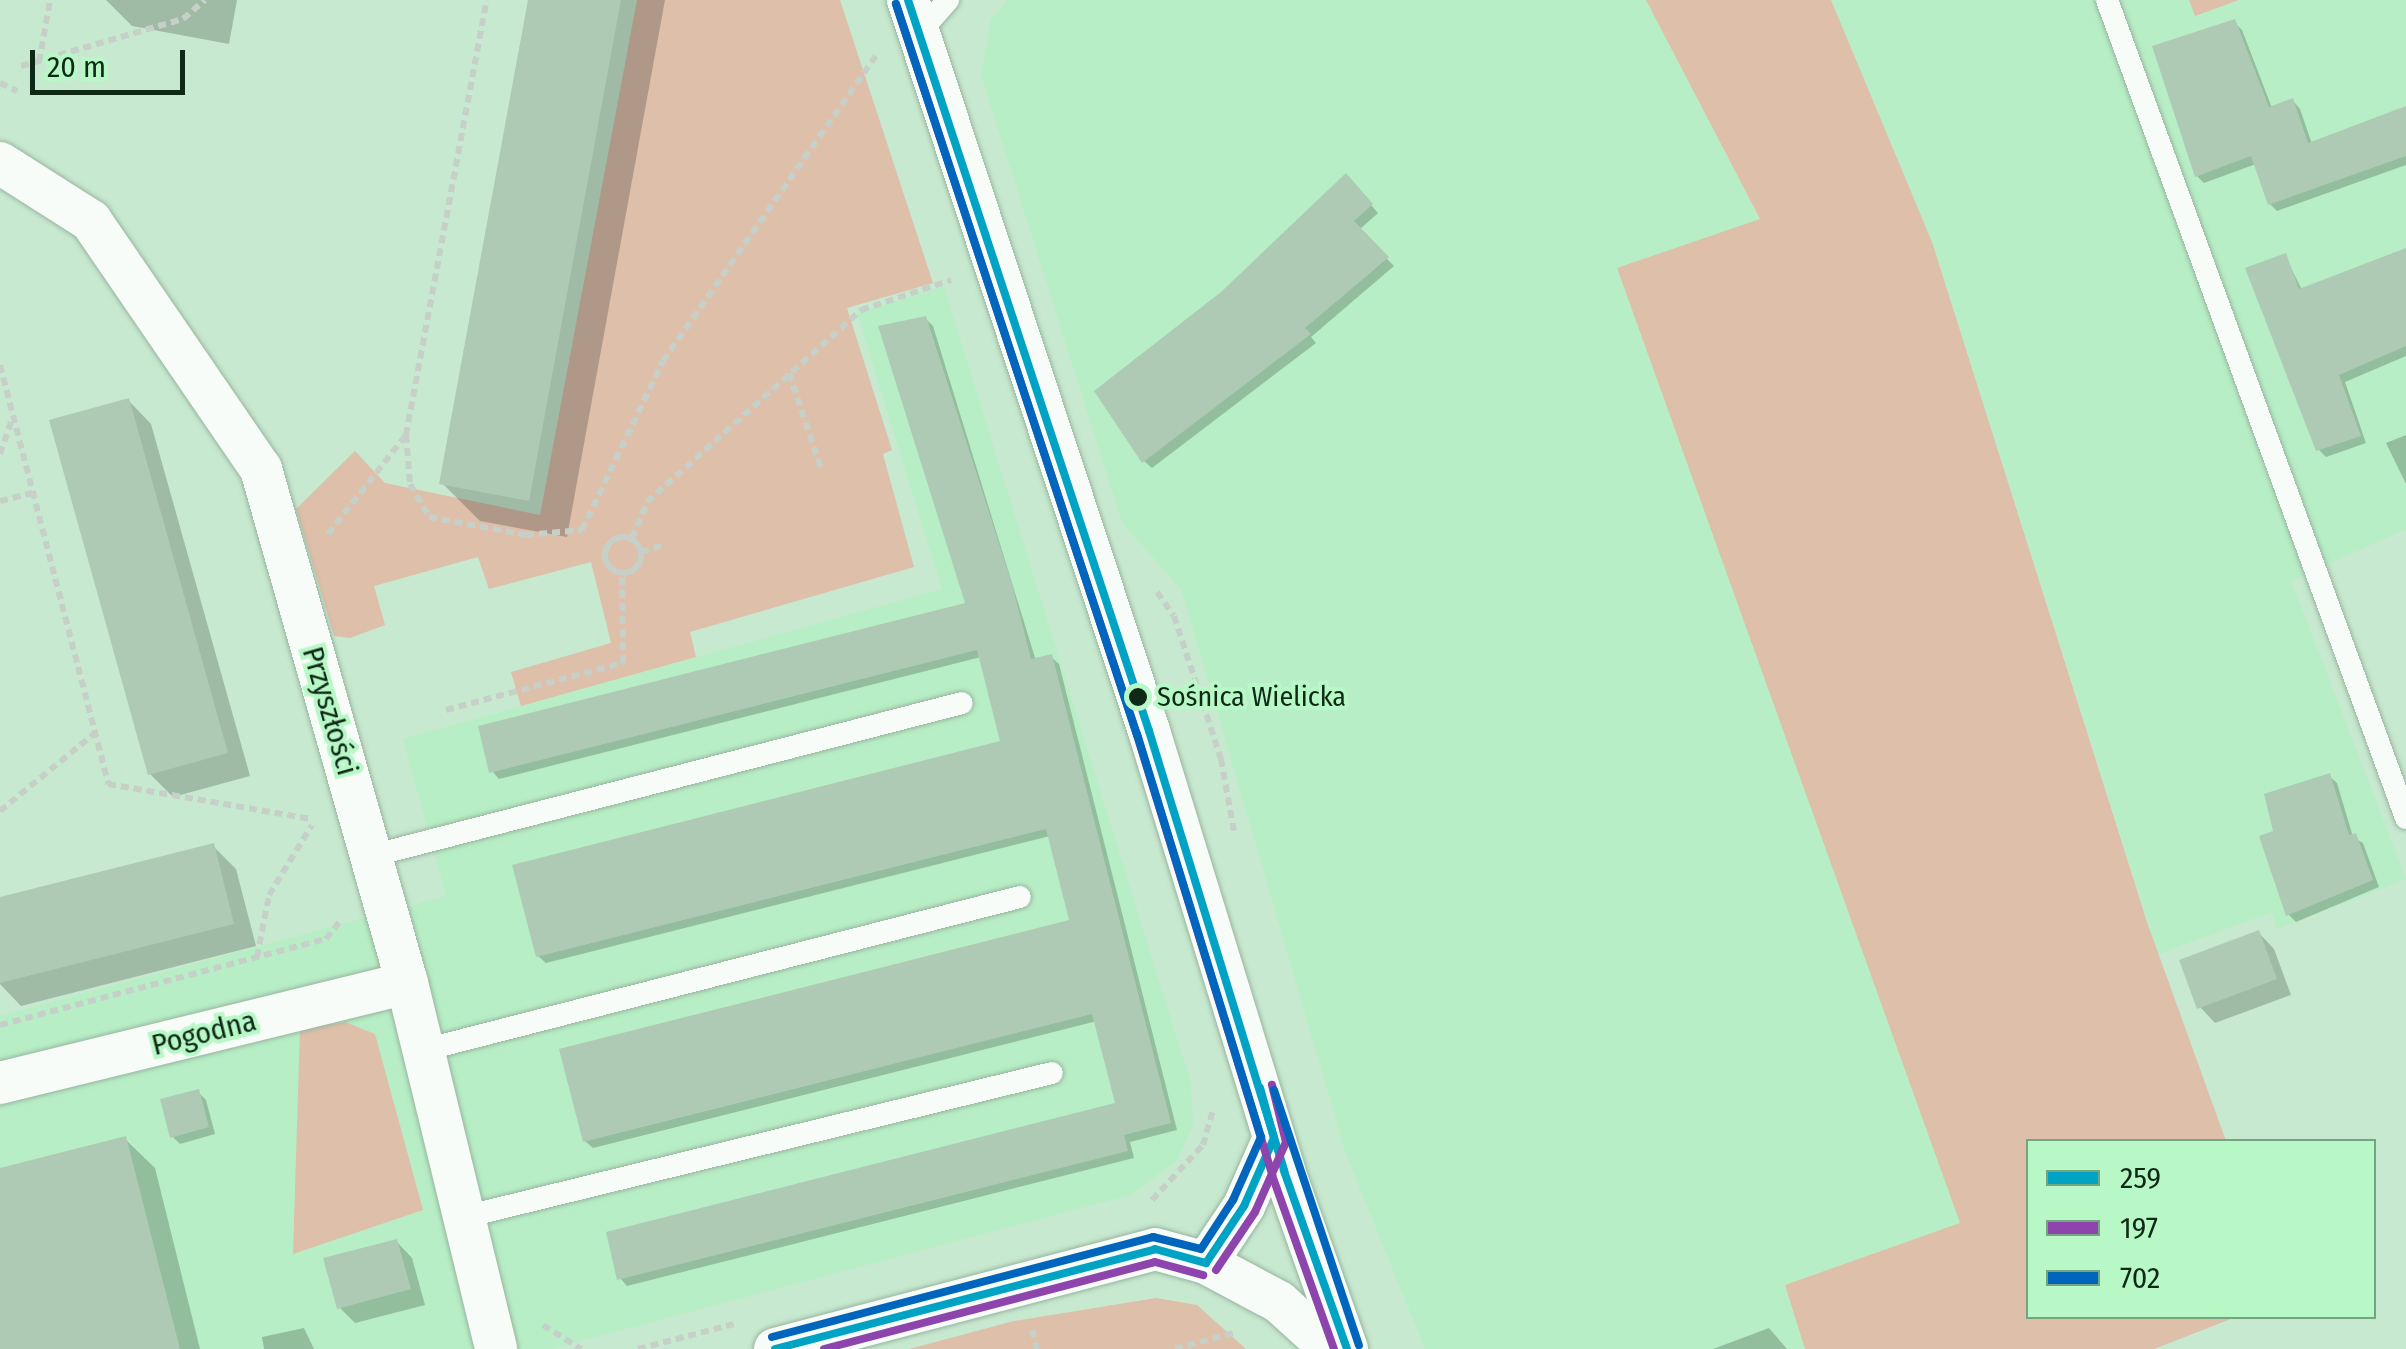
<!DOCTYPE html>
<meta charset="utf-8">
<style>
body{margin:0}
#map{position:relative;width:2406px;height:1349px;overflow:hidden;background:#c7e9cf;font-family:"Fira Sans Condensed",sans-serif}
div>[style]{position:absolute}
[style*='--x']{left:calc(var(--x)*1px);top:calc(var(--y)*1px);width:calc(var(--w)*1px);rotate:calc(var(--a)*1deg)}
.built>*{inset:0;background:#b7eec5}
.green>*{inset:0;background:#ddbfaa}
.shadow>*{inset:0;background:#0003}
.building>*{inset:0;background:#aecab5}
.path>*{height:6px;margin-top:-3px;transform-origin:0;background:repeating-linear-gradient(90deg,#c6d0c9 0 8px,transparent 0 13px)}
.path>.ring{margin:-3px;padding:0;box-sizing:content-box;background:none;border:6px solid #c6d0c9;border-radius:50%}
.roads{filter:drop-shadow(0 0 2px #99b4a0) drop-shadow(0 0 2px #99b4a0)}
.service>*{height:22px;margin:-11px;padding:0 11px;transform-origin:11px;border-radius:11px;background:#f7fcf8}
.minor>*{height:42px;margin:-21px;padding:0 21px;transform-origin:21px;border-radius:21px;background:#f7fcf8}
.bus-1>*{height:8px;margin:-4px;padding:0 4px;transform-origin:4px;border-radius:4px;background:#01a3c5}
.bus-2>*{height:8px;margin:-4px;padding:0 4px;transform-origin:4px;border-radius:4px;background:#8e44ad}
.bus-3>*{height:8px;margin:-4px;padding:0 4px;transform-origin:4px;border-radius:4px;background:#0065bd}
.dots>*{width:28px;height:28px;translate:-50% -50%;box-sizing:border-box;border:5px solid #b8f8c7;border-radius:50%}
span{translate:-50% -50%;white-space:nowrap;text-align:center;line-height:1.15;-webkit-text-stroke:8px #b8f8c7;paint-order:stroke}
.bus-label{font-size:28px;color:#0f2917}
.left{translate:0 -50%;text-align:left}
.street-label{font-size:30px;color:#0f2917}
.legend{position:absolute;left:2026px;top:1139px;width:350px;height:180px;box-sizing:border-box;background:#b8f8c7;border:2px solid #74a581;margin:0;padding:12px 18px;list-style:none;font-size:30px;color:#0f2917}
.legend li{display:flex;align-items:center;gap:20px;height:50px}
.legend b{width:50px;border:2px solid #74a581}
.scale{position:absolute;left:30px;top:50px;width:155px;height:45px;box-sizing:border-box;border:5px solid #0f2917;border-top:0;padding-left:12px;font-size:30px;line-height:35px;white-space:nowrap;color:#0f2917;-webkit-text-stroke:8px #b8f8c7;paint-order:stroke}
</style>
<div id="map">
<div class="built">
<div style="clip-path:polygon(1007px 0,1646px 0,1760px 220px,1617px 268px,1961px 1223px,1785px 1285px,1805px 1349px,1425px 1349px,1346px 1154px,1182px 591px,1122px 522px,981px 75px,991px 20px)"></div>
<div style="clip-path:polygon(1831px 0,2189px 0,2195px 16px,2239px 0,2406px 0,2406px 529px,2291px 581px,2406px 879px,2277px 929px,2272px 912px,2158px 954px,1932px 242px)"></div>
<div style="clip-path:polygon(944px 287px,1191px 1084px,1193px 1126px,1176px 1161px,1130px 1195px,550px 1349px,0 1349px,0 1016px,446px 896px,403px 739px,942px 589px,857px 313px)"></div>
</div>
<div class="green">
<div style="clip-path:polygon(637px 0,840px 0,933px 283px,847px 308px,892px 450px,883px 454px,914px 567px,690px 632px,696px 657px,521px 706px,511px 672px,611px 643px,591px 562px,489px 589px,478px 557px,374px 586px,385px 625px,350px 638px,334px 636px,296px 509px,355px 451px,385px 483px,540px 515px)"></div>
<div style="clip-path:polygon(1646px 0,1831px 0,1932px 242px,2148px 925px,2226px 1141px,2028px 1142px,2028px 1316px,2236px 1317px,2154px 1349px,1805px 1349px,1785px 1285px,1960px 1223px,1617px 268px,1760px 219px)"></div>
<div style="clip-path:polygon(2189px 0,2239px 0,2195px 16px)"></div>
<div style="clip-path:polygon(345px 1022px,375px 1034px,423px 1210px,293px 1254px,300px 1029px)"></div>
<div style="clip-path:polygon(1156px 1298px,1197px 1305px,1246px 1349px,909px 1349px,1014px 1321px)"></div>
</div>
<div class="shadow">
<div style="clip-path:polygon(106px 0,237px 0,229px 44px,132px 26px)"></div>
<div style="clip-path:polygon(530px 0,665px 0,567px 537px,480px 521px,442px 483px)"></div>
<div style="clip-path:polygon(2234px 22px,2242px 30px,2272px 108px,2293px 101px,2300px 109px,2312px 144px,2406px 109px,2406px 165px,2277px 211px,2270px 204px,2256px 164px,2204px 183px,2197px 176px)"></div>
<div style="clip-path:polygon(1353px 184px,1378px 213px,1359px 230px,1394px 266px,1311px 337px,1316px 343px,1152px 468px,1144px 461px)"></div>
<div style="clip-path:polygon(2406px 250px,2406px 356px,2345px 382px,2366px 443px,2326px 457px,2318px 449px,2285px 256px,2302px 290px)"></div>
<div style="clip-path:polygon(926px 319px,933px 326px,1036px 661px,1051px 657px,1059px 664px,1177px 1130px,1130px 1142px,1134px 1158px,627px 1286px,620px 1278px,1118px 1105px,1097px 1021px,593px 1148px,585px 1141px,1072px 922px,1050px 836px,546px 963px,538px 956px,1003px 743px,981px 657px,499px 779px,492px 771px,968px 605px)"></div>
<div style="clip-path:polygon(128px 400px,151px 424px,250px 776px,173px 797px,150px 774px)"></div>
<div style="clip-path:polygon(2406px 435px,2406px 484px,2386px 443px)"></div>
<div style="clip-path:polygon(2329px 776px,2337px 783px,2353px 837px,2363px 843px,2379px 887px,2296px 922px,2288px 914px,2276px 833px)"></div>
<div style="clip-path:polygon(213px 846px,236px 869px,256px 946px,21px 1006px,0 984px,0 900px)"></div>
<div style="clip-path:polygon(2259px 933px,2274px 949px,2291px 995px,2215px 1023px,2200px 1007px)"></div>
<div style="clip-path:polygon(198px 1092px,206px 1100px,215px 1134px,180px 1144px,173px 1137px)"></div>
<div style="clip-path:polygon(125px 1139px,155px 1168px,200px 1349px,0 1349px,0 1170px)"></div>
<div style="clip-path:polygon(397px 1242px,412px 1258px,425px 1305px,355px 1323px,339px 1307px)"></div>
<div style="clip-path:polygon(304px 1328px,314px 1349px,264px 1349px,262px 1337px)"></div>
<div style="clip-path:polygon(1769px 1328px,1787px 1349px,1713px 1349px)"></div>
</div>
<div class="building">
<div style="clip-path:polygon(528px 0,621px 0,529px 501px,439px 484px)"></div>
<div style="clip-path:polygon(2235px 19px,2269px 107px,2293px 98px,2308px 143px,2406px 106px,2406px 156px,2268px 205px,2251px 156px,2195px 177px,2152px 46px)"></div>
<div style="clip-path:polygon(1346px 173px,1373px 204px,1354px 221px,1389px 257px,1305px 328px,1311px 334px,1142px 463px,1094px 391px,1221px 292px)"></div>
<div style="clip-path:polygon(2406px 248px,2406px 346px,2339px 375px,2361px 436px,2316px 451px,2245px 268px,2286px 253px,2299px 289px)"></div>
<div style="clip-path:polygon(926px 316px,1012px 584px,1031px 659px,1052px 654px,1171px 1123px,1124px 1135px,1128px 1151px,617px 1280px,606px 1232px,1115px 1103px,1092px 1014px,583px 1142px,559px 1049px,1069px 920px,1046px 829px,536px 957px,512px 865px,1000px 741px,977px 650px,489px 773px,478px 726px,965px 603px,878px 326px)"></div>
<div style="clip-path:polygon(129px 398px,228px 753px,148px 775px,49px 420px)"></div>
<div style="clip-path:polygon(2330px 773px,2349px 835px,2356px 833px,2373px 880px,2286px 916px,2259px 836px,2273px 831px,2264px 794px)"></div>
<div style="clip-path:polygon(214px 843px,234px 924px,0 983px,0 897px)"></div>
<div style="clip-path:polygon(2259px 930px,2277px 979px,2197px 1009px,2179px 960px)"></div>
<div style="clip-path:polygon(199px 1089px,209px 1127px,170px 1138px,160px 1099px)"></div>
<div style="clip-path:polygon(126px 1136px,180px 1349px,0 1349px,0 1168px)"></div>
<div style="clip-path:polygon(397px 1239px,411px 1289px,337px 1309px,323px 1258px)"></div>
</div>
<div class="path">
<div style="--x:39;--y:62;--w:63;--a:-79.9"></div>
<div style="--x:21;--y:66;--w:169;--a:-16.2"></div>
<div style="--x:183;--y:19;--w:29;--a:-41"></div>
<div style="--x:0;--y:83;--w:19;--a:25"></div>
<div style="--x:0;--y:365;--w:433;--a:75.5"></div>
<div style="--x:108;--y:784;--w:206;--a:9.8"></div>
<div style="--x:789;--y:373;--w:103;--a:71.4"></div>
<div style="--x:406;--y:435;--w:49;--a:85.3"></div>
<div style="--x:410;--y:484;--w:38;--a:60"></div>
<div style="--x:429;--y:517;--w:99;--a:10.5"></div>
<div style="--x:526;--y:535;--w:56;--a:-5.1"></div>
<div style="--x:582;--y:530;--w:187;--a:-64.4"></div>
<div style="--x:663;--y:361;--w:372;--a:-55.1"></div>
<div style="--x:0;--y:454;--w:39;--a:-71"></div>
<div style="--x:0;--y:501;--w:34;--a:-14"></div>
<div style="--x:328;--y:534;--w:126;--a:-51.8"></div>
<div style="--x:406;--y:435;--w:442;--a:-79.5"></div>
<div class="ring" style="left:605px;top:537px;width:30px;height:30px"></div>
<div style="--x:632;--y:538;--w:39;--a:-67"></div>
<div style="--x:647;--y:502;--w:288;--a:-41.9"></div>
<div style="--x:861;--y:310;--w:95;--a:-18.4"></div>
<div style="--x:641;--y:552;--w:25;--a:-18"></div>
<div style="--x:1157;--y:592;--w:29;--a:55"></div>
<div style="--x:1174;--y:616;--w:151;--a:71.8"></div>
<div style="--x:1221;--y:759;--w:73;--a:79.8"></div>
<div style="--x:446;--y:710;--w:183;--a:-14.9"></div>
<div style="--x:623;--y:663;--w:90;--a:-90.6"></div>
<div style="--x:0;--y:811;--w:123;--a:-39.4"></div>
<div style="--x:257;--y:957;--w:63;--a:-79"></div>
<div style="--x:269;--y:895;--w:82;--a:-58.4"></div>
<div style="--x:0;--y:1025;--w:337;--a:-14.8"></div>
<div style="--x:326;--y:939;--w:24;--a:-52"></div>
<div style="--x:1152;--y:1200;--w:75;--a:-47.2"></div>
<div style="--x:1203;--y:1145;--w:37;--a:-74"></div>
<div style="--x:543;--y:1325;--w:45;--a:32.3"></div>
<div style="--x:1032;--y:1330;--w:20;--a:75"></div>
<div style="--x:638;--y:1349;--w:99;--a:-14.6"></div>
<div style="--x:1175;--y:1349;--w:60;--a:-15.4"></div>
</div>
<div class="roads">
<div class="service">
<div style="--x:2107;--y:0;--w:871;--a:69.92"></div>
<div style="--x:919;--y:33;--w:44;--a:-48.7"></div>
<div style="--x:371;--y:856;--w:610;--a:-14.51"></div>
<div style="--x:424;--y:1050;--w:615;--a:-14.4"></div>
<div style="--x:464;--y:1217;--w:605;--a:-13.76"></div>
</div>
<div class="minor">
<div style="--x:908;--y:0;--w:770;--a:71.75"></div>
<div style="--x:1149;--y:731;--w:460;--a:72.9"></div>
<div style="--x:1284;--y:1171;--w:189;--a:70.5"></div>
<div style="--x:0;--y:163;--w:108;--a:32.5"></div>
<div style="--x:91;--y:221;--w:301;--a:55.6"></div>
<div style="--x:261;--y:469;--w:534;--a:74.14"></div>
<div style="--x:407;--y:983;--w:377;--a:76.3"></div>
<div style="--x:0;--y:1083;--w:419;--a:-13.8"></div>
<div style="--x:1206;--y:1263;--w:69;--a:-56.3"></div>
<div style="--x:1244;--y:1206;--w:74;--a:-66.2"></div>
<div style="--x:775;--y:1349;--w:393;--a:-14.7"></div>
<div style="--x:1155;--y:1249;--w:53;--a:15.4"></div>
<div style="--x:1206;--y:1263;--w:83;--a:28.1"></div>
<div style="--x:1279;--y:1302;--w:70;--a:42.1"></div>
</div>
</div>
<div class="bus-1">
<div style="--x:908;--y:0;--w:770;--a:71.75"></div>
<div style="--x:1149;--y:731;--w:460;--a:72.9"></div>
<div style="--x:1284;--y:1171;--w:189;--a:70.5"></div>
<div style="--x:1206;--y:1263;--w:69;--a:-56.3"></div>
<div style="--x:1244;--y:1206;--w:74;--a:-66.2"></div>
<div style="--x:1274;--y:1138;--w:52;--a:-105.6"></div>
<div style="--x:775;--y:1349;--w:393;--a:-14.7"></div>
<div style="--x:1155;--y:1249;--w:53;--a:15.4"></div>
</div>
<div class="bus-2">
<div style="--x:896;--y:4;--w:770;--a:71.75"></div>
<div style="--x:1137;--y:735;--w:460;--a:72.9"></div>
<div style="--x:1272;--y:1175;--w:185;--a:70.4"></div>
<div style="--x:1216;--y:1270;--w:70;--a:-56.1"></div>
<div style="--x:1255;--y:1212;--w:77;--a:-66.1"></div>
<div style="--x:1286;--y:1142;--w:59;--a:-103.8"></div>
<div style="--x:824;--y:1349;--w:342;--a:-14.7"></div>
<div style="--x:1155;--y:1262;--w:50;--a:15.2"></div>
</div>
<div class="bus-3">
<div style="--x:1274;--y:1090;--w:269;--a:71.6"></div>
<div style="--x:772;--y:1337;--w:394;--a:-14.7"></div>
<div style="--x:1153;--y:1237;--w:49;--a:14"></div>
<div style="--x:1201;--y:1249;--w:59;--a:-56.9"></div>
<div style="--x:1233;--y:1200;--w:69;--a:-66"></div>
<div style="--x:1261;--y:1137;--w:421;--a:-107.1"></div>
<div style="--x:1137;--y:735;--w:770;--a:-108.25"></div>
</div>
<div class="dots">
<div style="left:1138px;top:697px;background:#0f2917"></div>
</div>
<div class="bus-label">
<span class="left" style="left:1157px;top:697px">Sośnica Wielicka</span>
</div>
<div class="street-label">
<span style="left:330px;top:711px;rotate:74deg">Przyszłości</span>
<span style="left:204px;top:1033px;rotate:-14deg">Pogodna</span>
</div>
<ul class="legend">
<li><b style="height:12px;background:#01a3c5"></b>259</li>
<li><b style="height:12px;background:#8e44ad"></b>197</li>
<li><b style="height:12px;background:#0065bd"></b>702</li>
</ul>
<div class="scale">20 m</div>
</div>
